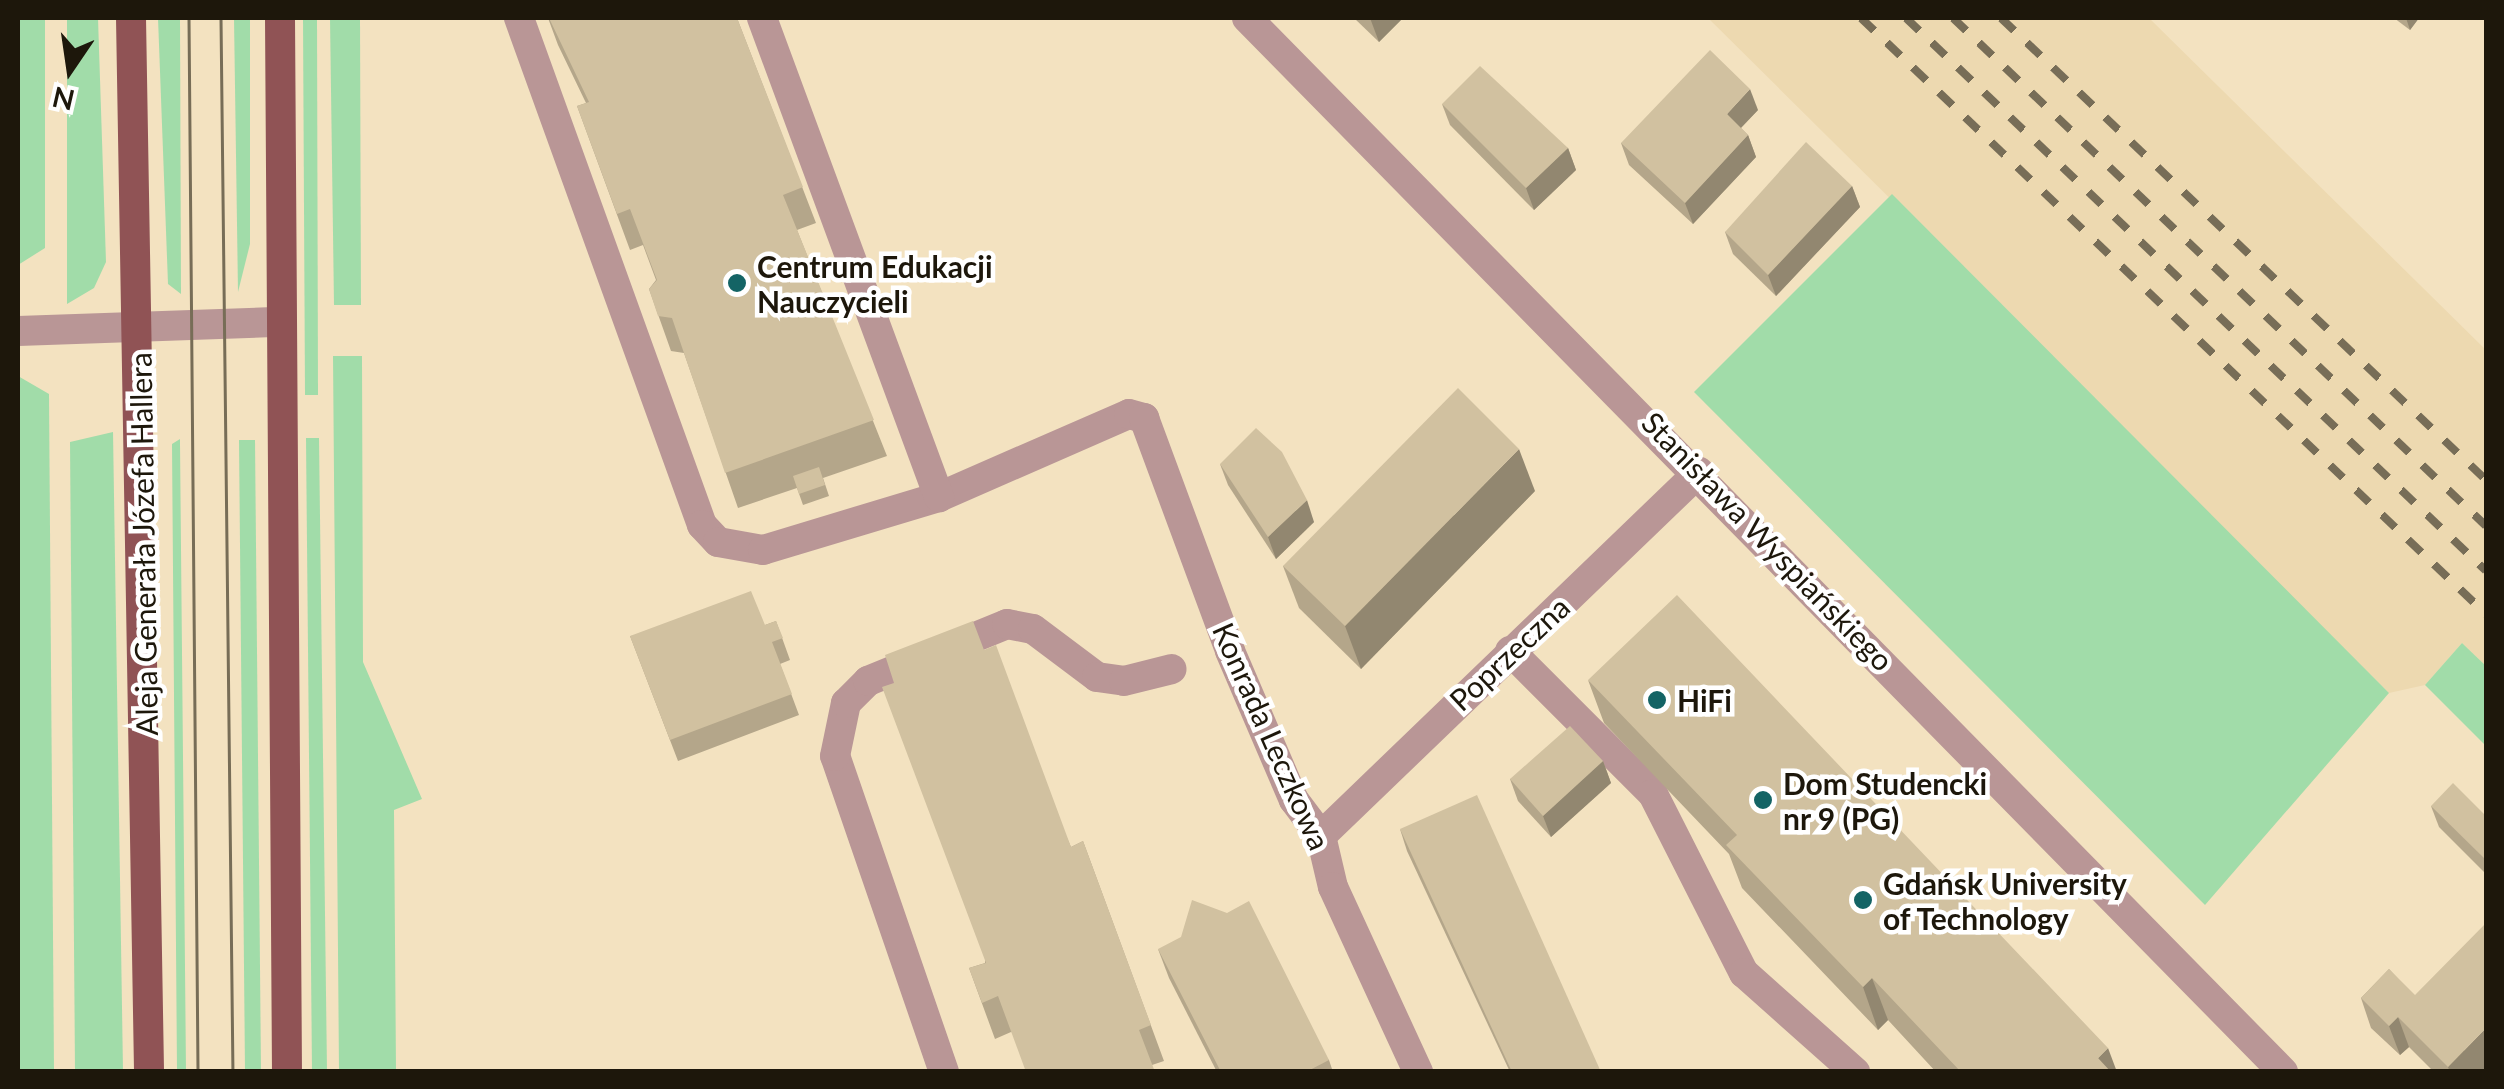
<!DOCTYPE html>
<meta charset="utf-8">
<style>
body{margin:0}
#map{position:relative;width:2504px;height:1089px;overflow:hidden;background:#f3e2c0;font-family:Lato,sans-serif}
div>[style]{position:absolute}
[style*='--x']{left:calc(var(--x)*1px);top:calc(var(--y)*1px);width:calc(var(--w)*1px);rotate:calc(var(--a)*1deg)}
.built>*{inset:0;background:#edd9b0}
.green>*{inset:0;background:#a1dca9}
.minor>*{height:30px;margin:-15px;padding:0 15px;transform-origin:15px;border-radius:15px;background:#b99696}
.major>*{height:30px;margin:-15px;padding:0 15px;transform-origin:15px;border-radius:15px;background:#905355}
.tram>*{height:2.5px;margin:-1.25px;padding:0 1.25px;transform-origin:1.25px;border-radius:1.25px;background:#776d57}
.rail>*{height:8px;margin-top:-4px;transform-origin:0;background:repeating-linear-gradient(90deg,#776d57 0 18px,transparent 0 36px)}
.wall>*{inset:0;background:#b4a68a}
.shaded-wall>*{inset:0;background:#928770}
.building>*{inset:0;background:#d1c1a0}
.dots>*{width:28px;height:28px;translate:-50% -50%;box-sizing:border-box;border:5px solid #fff;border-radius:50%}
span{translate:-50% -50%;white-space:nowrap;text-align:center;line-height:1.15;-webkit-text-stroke:9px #fff;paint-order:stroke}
.poi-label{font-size:30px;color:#1d170b;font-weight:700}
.left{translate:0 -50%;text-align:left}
.street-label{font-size:30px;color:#1d170b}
.frame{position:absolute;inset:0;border:20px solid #1d170b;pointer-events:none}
.north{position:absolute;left:20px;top:20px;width:100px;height:100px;-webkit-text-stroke:8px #fff;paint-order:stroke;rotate:193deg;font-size:28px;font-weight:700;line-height:40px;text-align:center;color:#1d170b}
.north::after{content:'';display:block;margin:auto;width:35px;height:45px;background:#1d170b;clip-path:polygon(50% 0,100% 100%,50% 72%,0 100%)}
</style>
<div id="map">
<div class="built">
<div style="clip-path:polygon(1708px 18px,2149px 18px,2486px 350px,2486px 666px,2462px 643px,2425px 685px,2389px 693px)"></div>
</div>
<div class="green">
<div style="clip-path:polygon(18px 18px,45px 18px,45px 248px,18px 265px)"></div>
<div style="clip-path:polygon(67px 18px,98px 18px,106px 262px,94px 288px,67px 304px)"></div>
<div style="clip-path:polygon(158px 18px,180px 18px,181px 294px,168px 284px)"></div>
<div style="clip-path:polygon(234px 18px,250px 18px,250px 244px,238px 292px)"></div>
<div style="clip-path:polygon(303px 18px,317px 18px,318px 395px,305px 395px)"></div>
<div style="clip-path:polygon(330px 18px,360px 18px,361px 305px,334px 305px)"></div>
<div style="clip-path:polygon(1892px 194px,2389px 693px,2205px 905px,1694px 392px)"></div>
<div style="clip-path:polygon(333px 356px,362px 356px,363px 662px,422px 799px,394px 810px,396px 1071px,339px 1071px)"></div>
<div style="clip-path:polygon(18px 376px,49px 394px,54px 1071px,18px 1071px)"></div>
<div style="clip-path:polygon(113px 432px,123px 1071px,75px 1071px,70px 442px)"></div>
<div style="clip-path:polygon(306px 438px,319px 438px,327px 1072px,312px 1071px)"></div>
<div style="clip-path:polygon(180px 439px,180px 442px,186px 1072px,177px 1071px,172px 444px)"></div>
<div style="clip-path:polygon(239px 440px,255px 440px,261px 1072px,245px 1071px)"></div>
<div style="clip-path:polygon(2462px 643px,2486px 666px,2486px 746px,2425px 685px)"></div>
</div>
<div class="minor">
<div style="--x:519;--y:18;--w:539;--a:70.15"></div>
<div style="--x:702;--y:525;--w:23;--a:47"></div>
<div style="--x:718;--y:542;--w:46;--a:10.1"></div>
<div style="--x:763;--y:550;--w:184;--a:-16.8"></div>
<div style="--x:939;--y:497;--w:207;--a:-23.6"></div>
<div style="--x:1129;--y:414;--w:16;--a:15"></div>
<div style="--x:1144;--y:418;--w:248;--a:69.7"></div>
<div style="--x:1230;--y:651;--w:162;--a:66.8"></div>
<div style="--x:1294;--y:800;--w:45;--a:53.1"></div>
<div style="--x:1321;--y:836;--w:52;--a:76.8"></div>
<div style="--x:1333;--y:887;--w:204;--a:65.3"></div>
<div style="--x:762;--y:18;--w:511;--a:69.72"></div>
<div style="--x:1247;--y:18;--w:1478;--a:45.49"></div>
<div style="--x:18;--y:331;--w:262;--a:-2"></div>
<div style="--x:1510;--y:651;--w:202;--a:45"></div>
<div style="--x:1653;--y:794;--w:201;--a:63.1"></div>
<div style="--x:1744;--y:973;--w:149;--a:41.7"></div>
<div style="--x:1321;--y:836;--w:525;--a:-43.92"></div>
<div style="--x:944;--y:1072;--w:334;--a:-109"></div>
<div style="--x:835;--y:756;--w:54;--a:-78.3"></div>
<div style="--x:846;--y:703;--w:31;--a:-45"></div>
<div style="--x:868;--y:681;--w:150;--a:-22.3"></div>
<div style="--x:1007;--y:624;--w:26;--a:11"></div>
<div style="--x:1033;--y:629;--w:80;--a:36.9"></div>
<div style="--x:1097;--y:677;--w:27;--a:8"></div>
<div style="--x:1124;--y:681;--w:49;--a:-14"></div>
</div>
<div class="major">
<div style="--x:131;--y:18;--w:1054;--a:89.02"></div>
<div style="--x:280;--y:18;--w:1054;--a:89.62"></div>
</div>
<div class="tram">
<div style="--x:189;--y:18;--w:1054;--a:89.51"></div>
<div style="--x:221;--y:18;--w:1054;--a:89.35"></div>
</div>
<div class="rail">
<div style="--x:1861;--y:18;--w:864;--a:43.64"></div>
<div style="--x:1906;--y:18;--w:801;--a:43.63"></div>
<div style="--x:1953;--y:18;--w:736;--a:43.62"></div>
<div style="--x:2001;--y:18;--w:670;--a:43.61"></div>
</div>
<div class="wall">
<div style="clip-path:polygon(548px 18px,737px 18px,816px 223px,797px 230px,887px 456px,823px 478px,829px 496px,803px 505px,797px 488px,738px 508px,684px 353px,671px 351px,649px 289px,656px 280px,643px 245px,630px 250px,577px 106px,586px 103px,558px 45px)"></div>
<div style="clip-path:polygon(1354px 18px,1403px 18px,1379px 42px)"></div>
<div style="clip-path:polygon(2394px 18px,2419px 18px,2410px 30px)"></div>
<div style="clip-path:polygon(1442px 104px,1568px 148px,1576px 170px,1534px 210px,1450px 125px)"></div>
<div style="clip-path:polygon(1758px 110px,1741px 128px,1748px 135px,1756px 157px,1693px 224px,1629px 165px,1621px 143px)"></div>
<div style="clip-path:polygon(1852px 186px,1860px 207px,1776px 296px,1733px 254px,1725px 232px)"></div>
<div style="clip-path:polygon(1220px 464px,1314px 522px,1276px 559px,1228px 485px)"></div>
<div style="clip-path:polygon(1535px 491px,1361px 669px,1299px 608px,1283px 566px)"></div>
<div style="clip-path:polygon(776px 621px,790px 660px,780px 664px,799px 715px,678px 761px,630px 636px,765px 625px)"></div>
<div style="clip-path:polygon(984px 650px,1071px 847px,1083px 841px,1164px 1061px,1152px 1065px,1011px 1032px,995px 1039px,969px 968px,985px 963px)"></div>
<div style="clip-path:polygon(1588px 680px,2117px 1072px,1936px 1072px,1888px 1020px,1878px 1030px,1742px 888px,1729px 854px,1604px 723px)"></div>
<div style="clip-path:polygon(1603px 761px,1611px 783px,1551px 837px,1518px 801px,1510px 779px)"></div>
<div style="clip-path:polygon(2431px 806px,2486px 816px,2486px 874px,2439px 827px)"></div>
<div style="clip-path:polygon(1400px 829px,1601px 1072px,1510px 1072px,1407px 851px)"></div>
<div style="clip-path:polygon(1158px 949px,1329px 1060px,1333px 1072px,1217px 1072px,1169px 978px)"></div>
<div style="clip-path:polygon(2389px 969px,2484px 1072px,2434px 1072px,2409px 1047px,2400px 1055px,2371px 1028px,2361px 998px)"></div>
</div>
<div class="shaded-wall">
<div style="clip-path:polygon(1370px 18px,1403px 18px,1379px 42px)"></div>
<div style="clip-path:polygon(2406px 18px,2419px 18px,2410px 30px)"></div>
<div style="clip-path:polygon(1750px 89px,1758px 110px,1734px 135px,1727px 114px)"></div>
<div style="clip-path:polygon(1748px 135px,1756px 157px,1693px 224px,1685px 203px)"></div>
<div style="clip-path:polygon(1568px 148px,1576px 170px,1534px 210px,1526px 188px)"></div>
<div style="clip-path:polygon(1852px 186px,1860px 207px,1776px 296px,1768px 275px)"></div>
<div style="clip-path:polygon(1519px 449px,1535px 491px,1361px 669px,1345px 626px)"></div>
<div style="clip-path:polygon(1307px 500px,1314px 522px,1276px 559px,1268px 537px)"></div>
<div style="clip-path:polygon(1603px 761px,1611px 783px,1551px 837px,1543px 816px)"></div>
<div style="clip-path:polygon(1872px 978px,1888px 1020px,1878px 1030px,1863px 987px)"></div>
<div style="clip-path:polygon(2398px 1017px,2409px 1047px,2400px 1055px,2389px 1026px)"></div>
<div style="clip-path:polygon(2486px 1028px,2486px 1069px,2484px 1072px,2450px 1072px,2448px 1067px)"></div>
<div style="clip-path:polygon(2108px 1048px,2117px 1072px,2103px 1072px,2098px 1058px)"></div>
</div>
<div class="building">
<div style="clip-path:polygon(549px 18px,737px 18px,803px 187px,783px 195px,874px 420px,725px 473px,672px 318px,658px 316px,649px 289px,657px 280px,630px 209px,617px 214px,577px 106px,589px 102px)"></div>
<div style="clip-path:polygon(1710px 50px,1750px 89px,1727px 114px,1748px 135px,1685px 203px,1621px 143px)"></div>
<div style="clip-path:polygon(1480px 66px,1568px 148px,1526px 188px,1442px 104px)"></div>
<div style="clip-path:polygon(1806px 142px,1852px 186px,1768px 275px,1725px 232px)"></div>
<div style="clip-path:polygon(1458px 388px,1519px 449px,1345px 626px,1283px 566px)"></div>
<div style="clip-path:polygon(1256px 428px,1282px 452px,1307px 500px,1268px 537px,1220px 464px)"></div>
<div style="clip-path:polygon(819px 467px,825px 485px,799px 494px,793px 476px)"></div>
<div style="clip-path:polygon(751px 591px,765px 625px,776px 621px,783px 638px,772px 642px,792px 694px,670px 740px,630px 636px)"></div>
<div style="clip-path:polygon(1677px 595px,2108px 1048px,2098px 1058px,2111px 1072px,1961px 1072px,1872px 978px,1863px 987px,1726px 845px,1737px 835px,1588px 680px)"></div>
<div style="clip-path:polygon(973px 621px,984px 650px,996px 645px,1071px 847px,1083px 841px,1151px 1025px,1139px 1030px,1155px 1072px,1026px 1072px,998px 996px,982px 1003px,969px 968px,986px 963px,882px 687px,894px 683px,885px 655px)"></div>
<div style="clip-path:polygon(1570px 726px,1603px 761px,1543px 816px,1510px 779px)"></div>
<div style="clip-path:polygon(2453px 783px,2486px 816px,2486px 860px,2431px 806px)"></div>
<div style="clip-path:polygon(1477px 795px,1601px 1072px,1512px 1072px,1400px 829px)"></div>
<div style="clip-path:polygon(1192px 900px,1227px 913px,1249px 901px,1329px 1060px,1306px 1072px,1221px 1072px,1158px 949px,1181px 937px)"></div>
<div style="clip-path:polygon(2486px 923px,2486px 1028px,2448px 1067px,2398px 1017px,2389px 1026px,2361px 998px,2389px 969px,2415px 995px)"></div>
</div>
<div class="dots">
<div style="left:737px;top:283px;background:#146465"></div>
<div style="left:1657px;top:700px;background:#146465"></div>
<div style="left:1763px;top:800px;background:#146465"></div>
<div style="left:1863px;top:900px;background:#146465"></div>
</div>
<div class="poi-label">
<span class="left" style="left:757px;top:283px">Centrum Edukacji<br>Nauczycieli</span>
<span class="left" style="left:1677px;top:700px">HiFi</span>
<span class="left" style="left:1783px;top:800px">Dom Studencki<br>nr 9 (PG)</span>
<span class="left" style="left:1883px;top:900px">Gdańsk University<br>of Technology</span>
</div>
<div class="street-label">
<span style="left:1768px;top:541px;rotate:46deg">Stanisława Wyspiańskiego</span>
<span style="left:143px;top:544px;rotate:-91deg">Aleja Generała Józefa Hallera</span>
<span style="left:1509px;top:653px;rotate:-43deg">Poprzeczna</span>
<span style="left:1272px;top:736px;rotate:66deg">Konrada Leczkowa</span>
</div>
<div class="frame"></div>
<div class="north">N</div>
</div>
